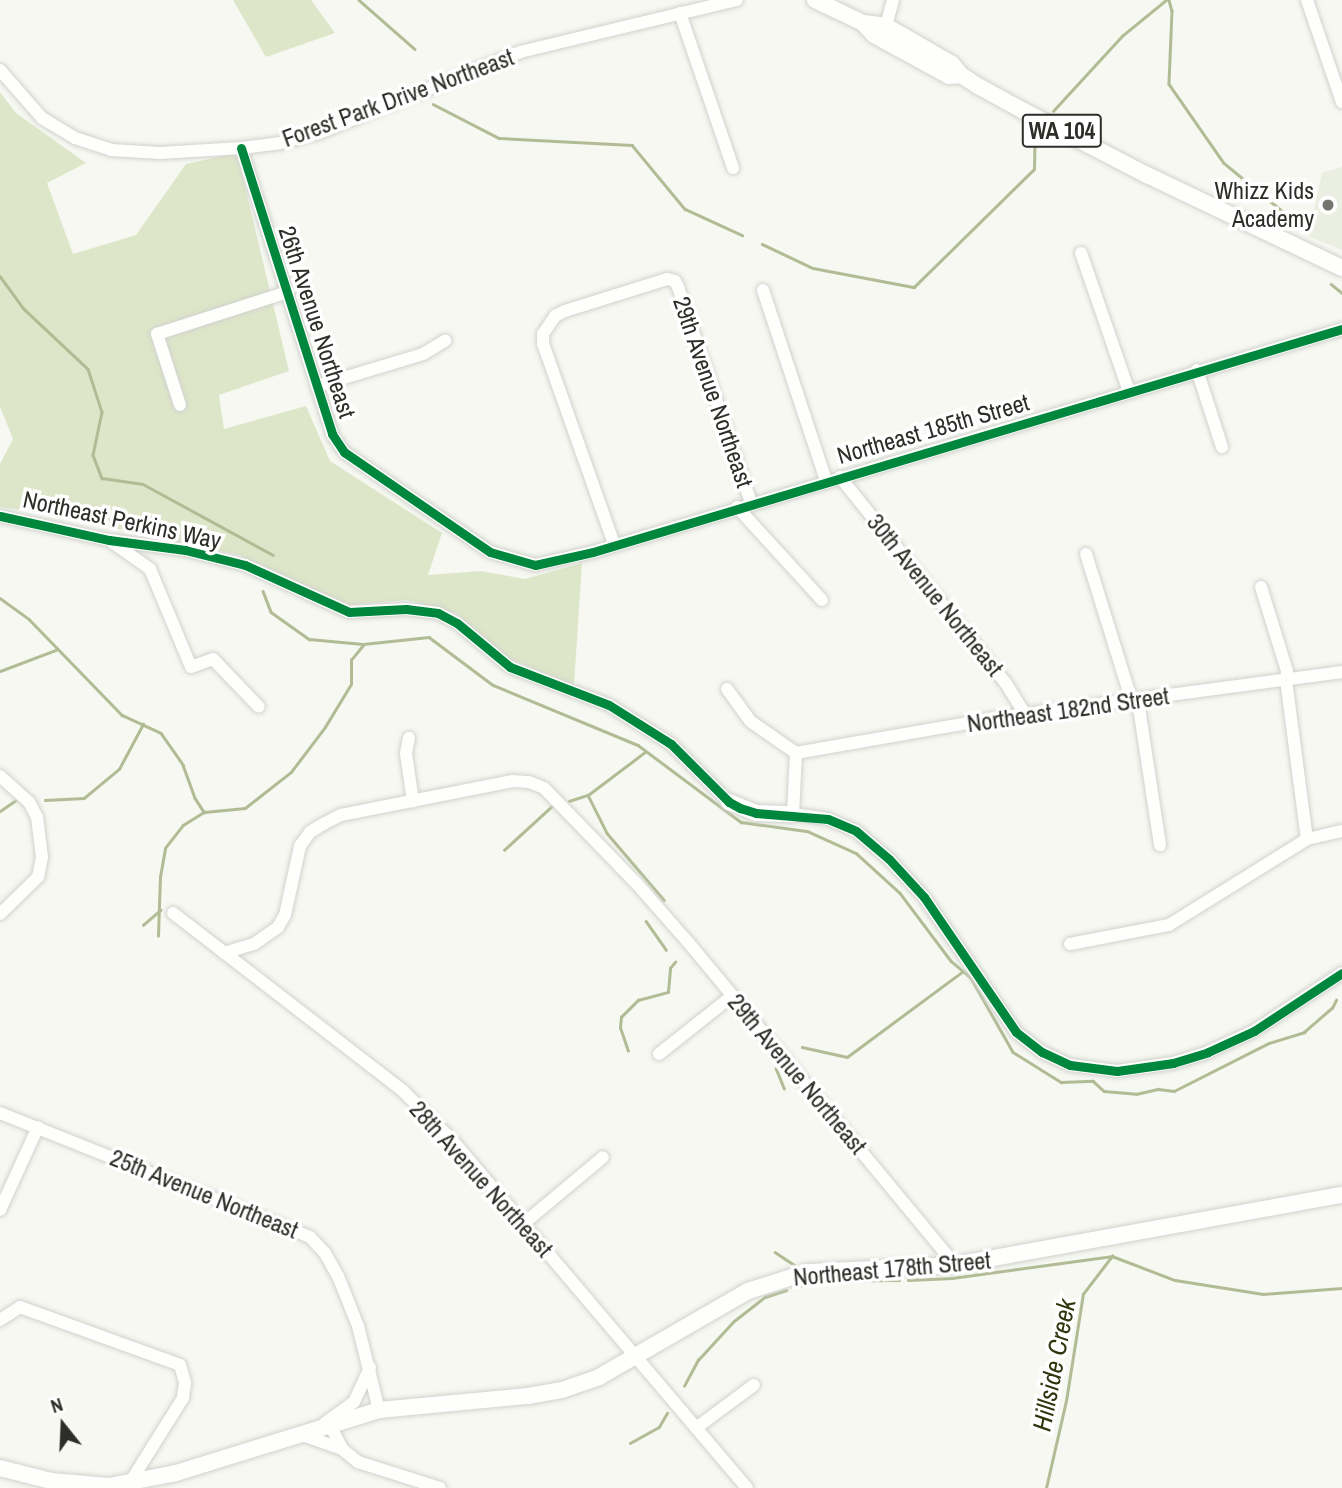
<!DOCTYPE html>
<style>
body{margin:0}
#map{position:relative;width:1342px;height:1488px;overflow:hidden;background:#f6f8f1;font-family:"Archivo Narrow",sans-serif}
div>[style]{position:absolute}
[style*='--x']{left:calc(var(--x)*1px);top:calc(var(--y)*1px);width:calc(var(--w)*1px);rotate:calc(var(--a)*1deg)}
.built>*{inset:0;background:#ebefe1}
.green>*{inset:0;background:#dee6c9}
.stream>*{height:2.5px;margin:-1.25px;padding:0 1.25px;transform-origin:1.25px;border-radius:1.25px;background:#b1bc95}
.roads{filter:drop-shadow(0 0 2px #d1d2cd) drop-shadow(0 0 2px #d1d2cd)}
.minor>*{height:12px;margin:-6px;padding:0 6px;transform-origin:6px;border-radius:6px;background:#fefefd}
.major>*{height:16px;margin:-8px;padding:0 8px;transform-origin:8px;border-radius:8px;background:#fefefd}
.cycleway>*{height:9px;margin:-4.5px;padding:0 4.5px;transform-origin:4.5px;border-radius:4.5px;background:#00873e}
.dots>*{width:19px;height:19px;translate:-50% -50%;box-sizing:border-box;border:4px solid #fff;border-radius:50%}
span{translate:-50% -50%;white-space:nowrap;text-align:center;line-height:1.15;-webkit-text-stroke:7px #fff;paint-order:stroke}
.shield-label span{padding:2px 5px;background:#fff;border:2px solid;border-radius:5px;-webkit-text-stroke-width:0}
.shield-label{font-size:23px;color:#2d2e29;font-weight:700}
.street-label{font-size:24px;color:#2d2e29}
.poi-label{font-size:24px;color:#2d2e29}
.right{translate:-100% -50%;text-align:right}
.water-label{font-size:26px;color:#2d360c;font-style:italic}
.north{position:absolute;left:28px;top:1390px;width:70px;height:70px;-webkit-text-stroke:5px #fff;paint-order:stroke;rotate:342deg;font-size:19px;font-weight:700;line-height:28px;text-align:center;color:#2d2e29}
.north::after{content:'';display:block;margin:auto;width:24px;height:32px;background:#2d2e29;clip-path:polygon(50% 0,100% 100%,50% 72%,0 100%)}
</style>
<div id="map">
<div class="built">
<div style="clip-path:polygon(1342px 167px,1342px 250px,1308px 236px,1322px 173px)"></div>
</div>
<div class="green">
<div style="clip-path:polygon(233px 0,311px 0,335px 33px,266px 57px)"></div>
<div style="clip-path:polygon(0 92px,16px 113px,86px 163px,47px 183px,73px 254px,136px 235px,186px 164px,237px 153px,289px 371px,219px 395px,224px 429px,306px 406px,330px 461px,442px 533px,428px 575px,481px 571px,525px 579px,582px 563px,574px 685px,508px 658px,456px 613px,407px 600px,349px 605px,239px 555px,49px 514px,0 507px,0 464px,13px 439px,0 407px)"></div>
</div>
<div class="stream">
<div style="--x:359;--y:0;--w:74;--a:41.2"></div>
<div style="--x:1169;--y:0;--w:11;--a:75"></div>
<div style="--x:1172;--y:11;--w:73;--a:92.4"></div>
<div style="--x:1169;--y:84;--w:96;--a:55.2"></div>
<div style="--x:1224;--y:163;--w:104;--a:39.5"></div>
<div style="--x:433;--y:104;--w:74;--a:27.3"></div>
<div style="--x:499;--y:138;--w:133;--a:3"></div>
<div style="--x:632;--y:145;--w:83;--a:50.4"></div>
<div style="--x:685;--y:209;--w:63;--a:24.5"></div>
<div style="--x:1053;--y:111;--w:102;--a:-47.4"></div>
<div style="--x:1122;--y:36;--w:57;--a:-39.3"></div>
<div style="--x:762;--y:244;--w:56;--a:25.2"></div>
<div style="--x:813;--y:268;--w:103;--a:10.7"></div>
<div style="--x:914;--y:287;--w:168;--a:-44.5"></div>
<div style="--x:1034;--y:169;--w:39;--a:-89"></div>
<div style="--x:0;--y:276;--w:39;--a:54"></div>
<div style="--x:23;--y:308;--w:89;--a:43.2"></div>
<div style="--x:88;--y:369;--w:45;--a:72"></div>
<div style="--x:102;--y:412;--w:44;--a:101.8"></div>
<div style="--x:93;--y:455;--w:25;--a:69"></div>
<div style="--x:102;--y:478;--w:41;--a:8.3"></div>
<div style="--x:143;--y:484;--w:148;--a:28.6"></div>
<div style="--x:1331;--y:284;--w:14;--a:39"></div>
<div style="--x:263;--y:591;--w:22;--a:69"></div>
<div style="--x:271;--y:612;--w:47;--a:35.4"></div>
<div style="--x:309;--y:639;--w:54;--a:5.3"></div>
<div style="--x:363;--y:644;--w:66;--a:-6.1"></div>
<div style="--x:429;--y:637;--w:80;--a:36.9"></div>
<div style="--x:493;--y:685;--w:157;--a:22.5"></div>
<div style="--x:638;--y:745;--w:129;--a:36.8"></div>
<div style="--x:741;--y:822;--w:67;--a:7.8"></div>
<div style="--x:807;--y:831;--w:54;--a:24.2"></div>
<div style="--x:856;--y:853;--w:59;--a:42.3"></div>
<div style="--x:900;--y:893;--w:85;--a:53.1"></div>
<div style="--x:951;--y:961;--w:26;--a:40"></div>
<div style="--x:971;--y:978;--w:85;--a:60.4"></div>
<div style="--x:1013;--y:1052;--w:57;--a:32"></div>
<div style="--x:1061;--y:1082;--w:32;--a:-2"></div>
<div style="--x:1093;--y:1081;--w:15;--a:42"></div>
<div style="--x:1104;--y:1091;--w:32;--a:5"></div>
<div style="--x:1136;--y:1094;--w:23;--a:-13"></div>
<div style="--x:1158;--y:1089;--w:16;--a:7"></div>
<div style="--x:1174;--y:1091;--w:106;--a:-26.8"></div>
<div style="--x:1269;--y:1043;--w:37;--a:-17"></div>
<div style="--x:1304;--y:1032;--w:37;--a:-41"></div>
<div style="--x:1332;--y:1008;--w:9;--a:-63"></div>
<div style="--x:0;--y:598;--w:36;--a:36"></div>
<div style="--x:29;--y:619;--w:134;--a:45.9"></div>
<div style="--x:122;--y:715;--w:43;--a:24.8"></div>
<div style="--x:161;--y:733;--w:39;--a:55"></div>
<div style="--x:183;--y:765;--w:35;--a:70"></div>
<div style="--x:195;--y:798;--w:17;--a:57"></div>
<div style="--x:204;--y:812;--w:41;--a:-5.6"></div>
<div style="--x:245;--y:808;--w:58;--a:-38"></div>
<div style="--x:291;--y:772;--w:56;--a:-52.9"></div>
<div style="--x:325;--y:727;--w:50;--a:-58.8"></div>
<div style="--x:351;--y:684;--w:24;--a:-90"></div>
<div style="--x:351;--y:660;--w:19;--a:-51"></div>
<div style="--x:0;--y:671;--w:60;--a:-20.6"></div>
<div style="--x:588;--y:795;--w:42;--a:63.4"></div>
<div style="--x:607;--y:833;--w:88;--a:49.6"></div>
<div style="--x:45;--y:800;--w:39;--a:-3"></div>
<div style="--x:84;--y:798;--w:45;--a:-39.6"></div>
<div style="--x:119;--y:769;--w:51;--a:-61.9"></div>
<div style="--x:569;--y:801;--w:20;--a:-18"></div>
<div style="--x:588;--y:795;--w:71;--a:-37"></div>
<div style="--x:0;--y:811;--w:18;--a:-34"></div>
<div style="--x:504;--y:850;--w:64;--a:-42.5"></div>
<div style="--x:646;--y:921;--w:35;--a:55"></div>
<div style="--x:143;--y:925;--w:23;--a:-41"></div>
<div style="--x:158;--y:936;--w:59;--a:-88.1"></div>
<div style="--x:160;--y:877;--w:29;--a:-80"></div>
<div style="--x:165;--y:848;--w:29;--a:-52"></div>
<div style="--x:183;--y:825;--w:25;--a:-32"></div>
<div style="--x:802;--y:1047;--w:46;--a:12.5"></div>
<div style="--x:847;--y:1057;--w:143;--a:-36.5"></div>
<div style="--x:628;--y:1051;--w:24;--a:-109"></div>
<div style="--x:620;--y:1028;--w:11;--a:-85"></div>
<div style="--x:621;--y:1017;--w:24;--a:-45"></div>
<div style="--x:638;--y:1000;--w:31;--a:-15"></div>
<div style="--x:668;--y:992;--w:24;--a:-85"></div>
<div style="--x:670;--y:968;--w:8;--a:-50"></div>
<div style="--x:776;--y:1068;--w:22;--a:68"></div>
<div style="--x:775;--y:1252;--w:27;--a:34"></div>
<div style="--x:908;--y:1280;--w:44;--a:-2.6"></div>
<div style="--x:952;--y:1278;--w:162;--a:-7.8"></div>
<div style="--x:801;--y:1286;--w:16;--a:-18"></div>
<div style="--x:816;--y:1281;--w:83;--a:-0.7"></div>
<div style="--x:684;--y:1386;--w:30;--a:-62"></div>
<div style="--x:698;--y:1360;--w:53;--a:-47.3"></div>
<div style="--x:734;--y:1321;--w:39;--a:-38"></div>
<div style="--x:765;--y:1297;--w:22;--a:-18"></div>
<div style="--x:630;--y:1443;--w:33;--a:-29"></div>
<div style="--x:659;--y:1427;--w:16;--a:-60"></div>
<div style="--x:1046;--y:1488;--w:89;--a:-77.1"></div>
<div style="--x:1066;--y:1401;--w:108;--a:-81"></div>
<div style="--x:1083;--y:1294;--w:48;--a:-52.7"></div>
<div style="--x:1112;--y:1256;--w:67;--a:20.9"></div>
<div style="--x:1175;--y:1280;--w:89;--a:9"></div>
<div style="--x:1263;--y:1294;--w:79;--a:-4.3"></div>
</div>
<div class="roads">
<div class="minor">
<div style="--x:1307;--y:0;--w:108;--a:71.1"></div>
<div style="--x:680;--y:13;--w:164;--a:71.1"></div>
<div style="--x:886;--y:26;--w:27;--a:-75"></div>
<div style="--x:0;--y:70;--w:64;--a:48.8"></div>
<div style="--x:42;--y:118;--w:39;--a:31"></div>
<div style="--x:75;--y:138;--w:38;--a:18"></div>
<div style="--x:111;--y:150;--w:49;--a:3.5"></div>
<div style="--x:160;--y:153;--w:81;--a:-3.5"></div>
<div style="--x:241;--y:148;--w:39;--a:-7"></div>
<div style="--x:280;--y:143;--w:40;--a:-14.4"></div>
<div style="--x:319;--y:133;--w:217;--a:-21.9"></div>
<div style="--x:520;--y:52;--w:223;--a:-13.5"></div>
<div style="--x:241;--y:148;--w:300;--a:72.3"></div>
<div style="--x:332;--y:434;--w:22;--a:56"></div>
<div style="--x:344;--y:452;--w:177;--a:34.4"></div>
<div style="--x:490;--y:552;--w:47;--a:16.1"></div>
<div style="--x:535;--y:565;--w:59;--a:-12.6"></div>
<div style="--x:593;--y:552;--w:781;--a:-16.58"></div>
<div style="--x:1081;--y:253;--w:147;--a:70.9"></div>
<div style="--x:763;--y:290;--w:201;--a:71.7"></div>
<div style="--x:1197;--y:370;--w:81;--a:72"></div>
<div style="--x:317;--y:386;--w:111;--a:-16.8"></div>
<div style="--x:423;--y:354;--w:26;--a:-31"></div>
<div style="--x:180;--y:405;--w:75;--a:-107.9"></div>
<div style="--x:157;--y:334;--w:138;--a:-17.8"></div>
<div style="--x:840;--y:477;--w:263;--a:51.2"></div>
<div style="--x:1005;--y:682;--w:39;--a:58"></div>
<div style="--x:737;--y:507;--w:126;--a:47.6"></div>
<div style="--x:0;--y:516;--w:112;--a:12.4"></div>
<div style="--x:109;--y:540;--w:77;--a:7.5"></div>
<div style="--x:185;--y:550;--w:62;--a:14"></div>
<div style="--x:245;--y:565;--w:114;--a:24.3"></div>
<div style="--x:349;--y:612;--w:57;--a:-3"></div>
<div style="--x:406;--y:609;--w:32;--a:7"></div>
<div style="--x:438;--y:613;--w:21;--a:28"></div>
<div style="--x:457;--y:623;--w:69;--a:39.7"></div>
<div style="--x:510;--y:667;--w:106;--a:21"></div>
<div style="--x:609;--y:705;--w:73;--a:32.2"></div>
<div style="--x:671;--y:744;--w:82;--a:45"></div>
<div style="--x:112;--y:542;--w:47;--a:35.4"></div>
<div style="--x:150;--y:569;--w:106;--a:67.3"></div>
<div style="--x:191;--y:667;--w:23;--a:-20"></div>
<div style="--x:213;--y:659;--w:66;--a:46.2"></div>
<div style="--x:614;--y:544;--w:212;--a:-109.5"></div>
<div style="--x:543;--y:344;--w:10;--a:-90"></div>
<div style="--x:543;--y:334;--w:22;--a:-56"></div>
<div style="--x:555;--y:316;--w:11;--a:-27"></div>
<div style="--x:565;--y:311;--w:107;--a:-17.4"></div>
<div style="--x:667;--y:279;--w:8;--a:14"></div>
<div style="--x:675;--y:281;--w:7;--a:63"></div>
<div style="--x:678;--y:287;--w:228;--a:71.3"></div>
<div style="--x:1086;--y:554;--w:155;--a:72.7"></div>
<div style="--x:1261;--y:587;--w:88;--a:72.8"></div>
<div style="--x:1287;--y:671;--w:9;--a:96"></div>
<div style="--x:1286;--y:680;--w:160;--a:82.5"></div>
<div style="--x:727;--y:689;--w:39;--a:54"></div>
<div style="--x:750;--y:721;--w:56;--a:34.8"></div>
<div style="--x:1138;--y:701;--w:146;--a:81.3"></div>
<div style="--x:409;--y:738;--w:16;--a:101"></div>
<div style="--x:406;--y:754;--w:48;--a:81.5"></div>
<div style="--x:796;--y:753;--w:61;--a:92.8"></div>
<div style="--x:793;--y:814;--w:35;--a:8"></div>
<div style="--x:828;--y:819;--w:30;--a:23"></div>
<div style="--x:856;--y:831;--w:43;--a:40.3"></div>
<div style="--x:889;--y:859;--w:52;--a:47.4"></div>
<div style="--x:924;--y:897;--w:163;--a:55.7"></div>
<div style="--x:1016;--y:1032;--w:33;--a:38"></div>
<div style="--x:1042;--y:1052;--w:31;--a:25"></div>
<div style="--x:1070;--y:1065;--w:47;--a:7.3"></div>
<div style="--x:1117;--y:1071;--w:57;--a:-8.1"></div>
<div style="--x:1173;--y:1063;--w:37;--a:-17"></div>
<div style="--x:1208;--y:1052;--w:51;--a:-24.5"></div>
<div style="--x:1254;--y:1031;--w:105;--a:-33.4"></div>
<div style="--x:796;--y:753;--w:204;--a:-9.9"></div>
<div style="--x:997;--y:718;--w:348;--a:-7.6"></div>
<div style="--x:0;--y:776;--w:39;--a:42"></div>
<div style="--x:29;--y:802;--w:17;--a:62"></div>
<div style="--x:37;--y:817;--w:40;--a:82.9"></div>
<div style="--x:42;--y:857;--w:20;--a:101"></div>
<div style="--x:38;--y:877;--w:53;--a:135.8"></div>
<div style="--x:173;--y:913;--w:291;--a:37.7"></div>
<div style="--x:403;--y:1091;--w:69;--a:45"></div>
<div style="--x:452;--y:1140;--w:456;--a:49.7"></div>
<div style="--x:1070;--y:944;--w:101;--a:-10.9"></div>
<div style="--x:1169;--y:925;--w:163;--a:-31.9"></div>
<div style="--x:1307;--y:839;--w:36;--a:-13"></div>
<div style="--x:224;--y:953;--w:31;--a:-17"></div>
<div style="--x:254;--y:944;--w:29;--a:-35"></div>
<div style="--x:278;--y:927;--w:14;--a:-60"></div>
<div style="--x:285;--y:915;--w:71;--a:-77.7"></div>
<div style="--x:300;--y:846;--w:17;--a:-54"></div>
<div style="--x:310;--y:832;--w:17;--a:-31"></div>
<div style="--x:325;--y:823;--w:18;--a:-27"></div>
<div style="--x:341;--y:815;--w:175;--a:-11.2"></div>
<div style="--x:513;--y:781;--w:16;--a:4"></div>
<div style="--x:529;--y:782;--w:16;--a:22"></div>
<div style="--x:544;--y:788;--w:134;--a:45.9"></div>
<div style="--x:637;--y:884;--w:77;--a:48.7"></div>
<div style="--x:688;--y:942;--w:419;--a:50.4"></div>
<div style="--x:659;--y:1054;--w:93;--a:-38.5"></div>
<div style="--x:0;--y:1113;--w:334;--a:21.8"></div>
<div style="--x:310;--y:1237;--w:22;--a:47"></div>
<div style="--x:325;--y:1253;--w:26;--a:61"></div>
<div style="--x:338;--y:1276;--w:54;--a:68.2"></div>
<div style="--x:358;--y:1326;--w:87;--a:76"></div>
<div style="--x:0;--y:1210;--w:91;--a:-65.4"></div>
<div style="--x:523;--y:1224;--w:104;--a:-39.9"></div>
<div style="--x:0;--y:1320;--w:24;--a:-33"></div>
<div style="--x:20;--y:1307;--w:170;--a:19.9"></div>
<div style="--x:180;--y:1365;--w:19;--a:74"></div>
<div style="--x:185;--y:1383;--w:15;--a:98"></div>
<div style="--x:183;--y:1398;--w:98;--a:122.1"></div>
<div style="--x:325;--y:1423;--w:36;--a:-36"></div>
<div style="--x:354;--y:1402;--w:38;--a:-65"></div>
<div style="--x:330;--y:1425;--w:27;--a:63"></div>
<div style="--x:342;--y:1449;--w:21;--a:39"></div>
<div style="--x:358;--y:1462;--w:86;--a:17.6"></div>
<div style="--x:696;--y:1428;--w:72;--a:-36.6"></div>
<div style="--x:300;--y:1434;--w:45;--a:19.7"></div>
</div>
<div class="major">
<div style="--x:815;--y:0;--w:53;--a:25.6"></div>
<div style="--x:863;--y:23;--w:16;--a:47"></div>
<div style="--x:874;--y:35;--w:85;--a:28.7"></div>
<div style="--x:949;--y:76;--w:12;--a:-5"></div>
<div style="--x:863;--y:23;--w:23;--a:7"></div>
<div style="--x:886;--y:26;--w:76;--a:29.9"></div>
<div style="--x:952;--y:64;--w:14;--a:51"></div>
<div style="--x:961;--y:75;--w:20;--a:33"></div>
<div style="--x:978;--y:86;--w:50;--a:28.6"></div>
<div style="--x:1022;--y:110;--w:141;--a:27.5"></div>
<div style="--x:1147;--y:175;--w:216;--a:25.5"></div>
<div style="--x:729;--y:802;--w:29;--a:22"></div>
<div style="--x:756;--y:813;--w:37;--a:2"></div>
<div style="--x:0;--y:1468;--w:53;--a:14.3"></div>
<div style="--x:51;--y:1481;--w:58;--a:4.9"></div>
<div style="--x:109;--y:1486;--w:68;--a:-11"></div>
<div style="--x:176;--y:1473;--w:213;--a:-17.2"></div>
<div style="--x:379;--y:1410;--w:150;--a:-5.4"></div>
<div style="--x:528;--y:1396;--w:35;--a:-10"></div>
<div style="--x:562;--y:1390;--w:39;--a:-19"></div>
<div style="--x:599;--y:1377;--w:172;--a:-30"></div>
<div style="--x:748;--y:1291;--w:63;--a:-17.6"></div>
<div style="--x:808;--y:1272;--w:147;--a:-2.7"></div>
<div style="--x:955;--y:1265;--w:393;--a:-10.3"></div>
</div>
</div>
<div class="cycleway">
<div style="--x:241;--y:148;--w:300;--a:72.3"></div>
<div style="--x:332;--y:434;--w:22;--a:56"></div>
<div style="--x:344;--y:452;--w:177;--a:34.4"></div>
<div style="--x:490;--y:552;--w:47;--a:16.1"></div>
<div style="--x:535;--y:565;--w:59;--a:-12.6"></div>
<div style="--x:593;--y:552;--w:781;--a:-16.58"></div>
<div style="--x:0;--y:516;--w:112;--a:12.4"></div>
<div style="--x:109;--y:540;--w:77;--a:7.5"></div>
<div style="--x:185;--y:550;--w:62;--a:14"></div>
<div style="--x:245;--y:565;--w:114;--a:24.3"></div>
<div style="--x:349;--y:612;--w:57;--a:-3"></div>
<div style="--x:406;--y:609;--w:32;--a:7"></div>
<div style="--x:438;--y:613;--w:21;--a:28"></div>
<div style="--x:457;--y:623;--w:69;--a:39.7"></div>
<div style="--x:510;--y:667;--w:106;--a:21"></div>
<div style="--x:609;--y:705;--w:73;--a:32.2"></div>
<div style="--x:671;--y:744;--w:82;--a:45"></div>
<div style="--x:729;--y:802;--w:13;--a:29"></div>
<div style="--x:740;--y:808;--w:17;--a:17"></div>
<div style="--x:756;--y:813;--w:72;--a:4.8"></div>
<div style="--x:828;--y:819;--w:30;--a:23"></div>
<div style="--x:856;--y:831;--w:43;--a:40.3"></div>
<div style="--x:889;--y:859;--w:52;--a:47.4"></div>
<div style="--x:924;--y:897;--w:163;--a:55.7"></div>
<div style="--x:1016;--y:1032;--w:33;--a:38"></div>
<div style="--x:1042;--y:1052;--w:31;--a:25"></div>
<div style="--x:1070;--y:1065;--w:47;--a:7.3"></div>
<div style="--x:1117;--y:1071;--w:57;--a:-8.1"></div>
<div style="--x:1173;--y:1063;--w:37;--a:-17"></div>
<div style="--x:1208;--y:1052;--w:51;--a:-24.5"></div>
<div style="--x:1254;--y:1031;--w:105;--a:-33.4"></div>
</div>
<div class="dots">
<div style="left:1328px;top:205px;background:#73756f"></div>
</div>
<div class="shield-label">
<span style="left:1062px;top:131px">WA 104</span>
</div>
<div class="street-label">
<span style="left:398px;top:98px;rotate:-20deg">Forest Park Drive Northeast</span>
<span style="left:317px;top:322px;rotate:72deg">26th Avenue Northeast</span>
<span style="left:713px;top:392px;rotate:71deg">29th Avenue Northeast</span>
<span style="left:933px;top:429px;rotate:-16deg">Northeast 185th Street</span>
<span style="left:122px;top:520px;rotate:12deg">Northeast Perkins Way</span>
<span style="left:935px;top:595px;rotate:51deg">30th Avenue Northeast</span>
<span style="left:1068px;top:710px;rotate:-8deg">Northeast 182nd Street</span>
<span style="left:797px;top:1074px;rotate:50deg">29th Avenue Northeast</span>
<span style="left:481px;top:1179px;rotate:48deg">28th Avenue Northeast</span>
<span style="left:204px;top:1194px;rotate:22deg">25th Avenue Northeast</span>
<span style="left:892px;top:1269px;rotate:-5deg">Northeast 178th Street</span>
</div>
<div class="poi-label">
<span class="right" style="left:1314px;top:205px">Whizz Kids<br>Academy</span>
</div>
<div class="water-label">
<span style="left:1054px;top:1365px;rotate:-79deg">Hillside Creek</span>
</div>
<div class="north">N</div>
</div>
